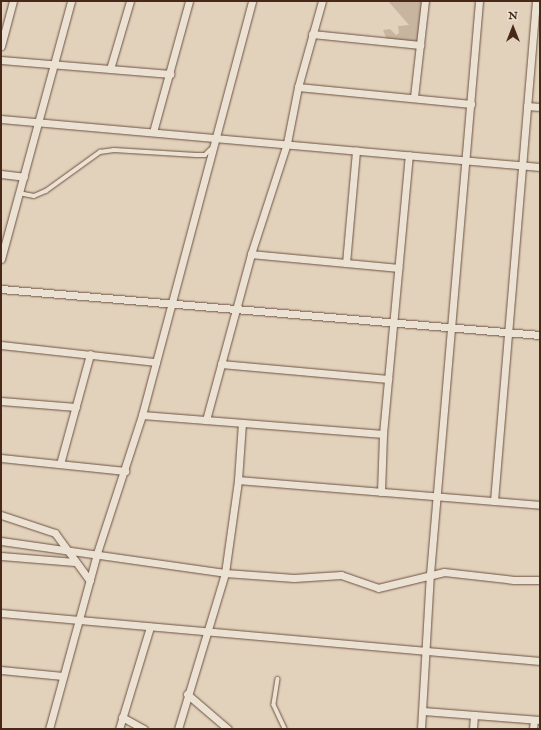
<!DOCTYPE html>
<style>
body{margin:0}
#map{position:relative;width:541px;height:730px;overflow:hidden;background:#e2d2bc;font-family:"IM FELL English",serif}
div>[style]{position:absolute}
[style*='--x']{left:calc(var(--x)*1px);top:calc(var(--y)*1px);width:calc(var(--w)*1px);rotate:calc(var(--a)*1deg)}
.green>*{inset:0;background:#c8b5a0}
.roads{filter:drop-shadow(0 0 1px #6e5242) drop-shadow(0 0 1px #6e5242)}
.service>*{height:3.5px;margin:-1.75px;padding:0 1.75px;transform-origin:1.75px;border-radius:1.75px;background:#ece2d3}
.minor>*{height:7px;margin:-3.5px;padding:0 3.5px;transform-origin:3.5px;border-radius:3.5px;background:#ece2d3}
span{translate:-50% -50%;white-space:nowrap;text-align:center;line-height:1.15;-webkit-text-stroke:3px #ece2d3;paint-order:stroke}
.frame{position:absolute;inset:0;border:2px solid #482819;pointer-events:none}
.north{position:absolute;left:493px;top:8px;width:40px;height:40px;-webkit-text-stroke:3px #ece2d3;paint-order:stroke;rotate:0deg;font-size:11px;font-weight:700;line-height:16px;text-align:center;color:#482819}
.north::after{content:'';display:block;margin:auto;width:14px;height:18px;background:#482819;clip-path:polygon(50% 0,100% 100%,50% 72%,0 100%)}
</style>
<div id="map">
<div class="green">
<div style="clip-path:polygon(388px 1px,425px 1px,420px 45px,388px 42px,383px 30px,390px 29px,396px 35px,399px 33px,398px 26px,409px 25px)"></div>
</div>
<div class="roads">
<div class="service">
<div style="--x:19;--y:193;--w:15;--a:11"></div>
<div style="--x:34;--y:196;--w:13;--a:-23"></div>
<div style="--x:46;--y:191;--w:67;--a:-35.8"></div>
<div style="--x:100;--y:152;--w:14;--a:-8"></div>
<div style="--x:114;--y:150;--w:82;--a:3.5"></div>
<div style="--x:196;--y:155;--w:9;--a:0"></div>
<div style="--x:205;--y:155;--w:8;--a:-45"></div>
<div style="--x:278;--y:679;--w:26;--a:99"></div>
<div style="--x:274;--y:705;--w:26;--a:65"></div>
</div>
<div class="minor">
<div style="--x:312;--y:34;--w:109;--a:5.8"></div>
<div style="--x:1;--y:46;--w:47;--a:-75.1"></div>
<div style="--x:1;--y:60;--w:170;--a:4.7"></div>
<div style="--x:110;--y:69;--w:71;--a:-73.6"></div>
<div style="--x:298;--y:87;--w:174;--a:5.6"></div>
<div style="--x:414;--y:97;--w:97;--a:-83.5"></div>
<div style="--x:527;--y:106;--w:13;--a:4"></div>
<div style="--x:1;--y:119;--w:541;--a:5.09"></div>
<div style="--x:153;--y:132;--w:136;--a:-74.6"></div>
<div style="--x:1;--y:174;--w:23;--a:7"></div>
<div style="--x:251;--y:254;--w:148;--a:5.4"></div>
<div style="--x:1;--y:259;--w:267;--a:-74.8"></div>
<div style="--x:346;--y:263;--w:113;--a:-84.9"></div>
<div style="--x:1;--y:289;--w:541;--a:4.88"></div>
<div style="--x:1;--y:345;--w:156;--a:6.3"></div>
<div style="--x:221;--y:364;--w:168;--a:5.1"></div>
<div style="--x:1;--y:401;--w:75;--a:4.6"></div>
<div style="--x:142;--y:415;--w:242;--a:4.5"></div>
<div style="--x:206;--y:420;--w:172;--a:-74.8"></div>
<div style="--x:251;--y:254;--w:117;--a:-72"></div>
<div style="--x:287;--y:143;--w:57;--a:-78.9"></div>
<div style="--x:298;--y:87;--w:89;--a:-74.4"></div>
<div style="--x:1;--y:458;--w:125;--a:6"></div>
<div style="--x:60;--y:464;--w:114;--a:-74.7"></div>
<div style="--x:238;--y:480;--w:303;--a:4.7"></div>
<div style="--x:381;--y:492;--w:58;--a:-88"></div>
<div style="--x:383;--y:434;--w:280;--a:-84.7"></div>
<div style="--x:494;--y:501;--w:502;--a:-85.2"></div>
<div style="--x:1;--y:515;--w:57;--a:18.4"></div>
<div style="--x:55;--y:533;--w:59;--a:53.9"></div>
<div style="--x:1;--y:541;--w:226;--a:8.1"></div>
<div style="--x:225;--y:573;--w:69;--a:4.1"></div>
<div style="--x:294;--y:578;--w:47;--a:-3.7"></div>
<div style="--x:341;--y:575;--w:39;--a:19"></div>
<div style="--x:378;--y:588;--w:68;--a:-13.6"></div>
<div style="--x:444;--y:572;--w:70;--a:6.5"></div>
<div style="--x:514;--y:580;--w:26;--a:0"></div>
<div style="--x:1;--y:556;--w:74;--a:4.6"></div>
<div style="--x:1;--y:613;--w:541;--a:5.09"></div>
<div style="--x:1;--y:670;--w:62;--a:5.5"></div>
<div style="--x:187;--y:694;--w:54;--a:40.5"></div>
<div style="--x:423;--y:711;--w:117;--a:4.4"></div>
<div style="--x:122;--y:717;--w:25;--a:29"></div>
<div style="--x:49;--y:729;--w:182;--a:-74.7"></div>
<div style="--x:97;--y:553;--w:145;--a:-71.9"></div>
<div style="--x:142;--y:415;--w:428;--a:-75.1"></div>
<div style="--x:119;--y:729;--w:107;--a:-73.1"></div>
<div style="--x:178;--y:729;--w:163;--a:-73.2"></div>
<div style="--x:225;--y:573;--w:94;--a:-82"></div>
<div style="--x:238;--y:480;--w:57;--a:-86"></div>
<div style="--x:421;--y:729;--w:155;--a:-86.7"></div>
<div style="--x:430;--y:574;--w:575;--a:-85.11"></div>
<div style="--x:473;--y:729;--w:14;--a:-86"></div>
<div style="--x:533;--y:729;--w:9;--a:-84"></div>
</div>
</div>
<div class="frame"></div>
<div class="north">N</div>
</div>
